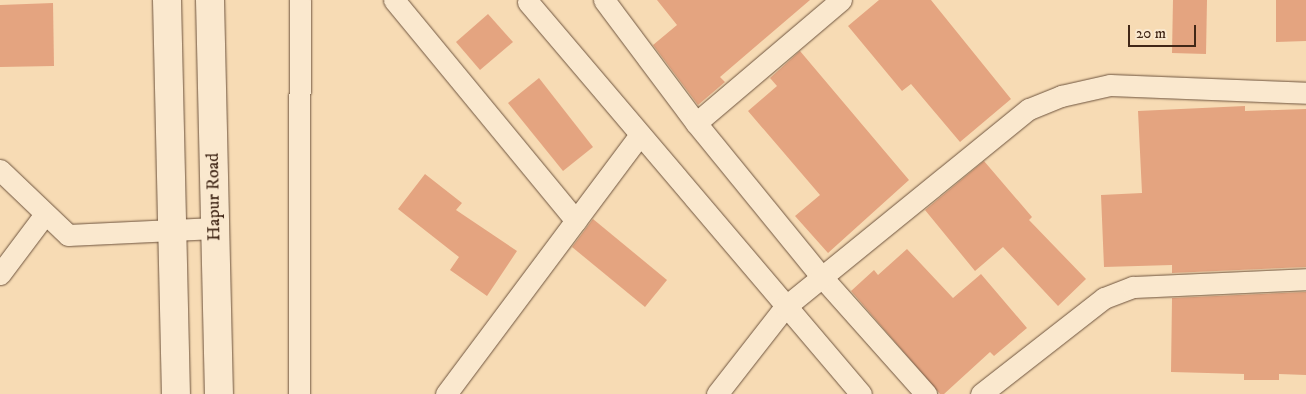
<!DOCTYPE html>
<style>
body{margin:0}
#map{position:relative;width:1306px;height:394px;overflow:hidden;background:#f7dbb4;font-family:"IM FELL DW Pica",serif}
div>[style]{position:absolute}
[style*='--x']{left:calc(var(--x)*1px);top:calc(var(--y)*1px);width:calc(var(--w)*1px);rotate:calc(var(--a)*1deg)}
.building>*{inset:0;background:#e4a480}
.roads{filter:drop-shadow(0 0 1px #6e543e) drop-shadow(0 0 1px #6e543e)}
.street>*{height:21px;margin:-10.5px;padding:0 10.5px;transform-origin:10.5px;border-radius:10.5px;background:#fae8ce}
.secondary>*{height:28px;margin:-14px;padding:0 14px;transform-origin:14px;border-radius:14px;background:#fae8ce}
span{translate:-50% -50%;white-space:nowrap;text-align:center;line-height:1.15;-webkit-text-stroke:4px #fae8ce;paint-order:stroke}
.street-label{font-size:18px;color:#412717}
.scale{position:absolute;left:1128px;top:25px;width:68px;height:22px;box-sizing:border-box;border:2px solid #412717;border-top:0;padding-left:6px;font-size:15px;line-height:18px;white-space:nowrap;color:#412717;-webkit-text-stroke:4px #fae8ce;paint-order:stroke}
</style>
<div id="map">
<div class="building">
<div style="clip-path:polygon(657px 0,810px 0,720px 77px,725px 82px,698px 105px,653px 45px,677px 25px)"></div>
<div style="clip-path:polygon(879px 0,931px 0,1011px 99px,960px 142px,911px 84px,902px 91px,848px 26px)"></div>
<div style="clip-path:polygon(1173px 0,1207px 0,1206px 54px,1172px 53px)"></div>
<div style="clip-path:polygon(1276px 0,1306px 0,1306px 41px,1276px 42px)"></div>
<div style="clip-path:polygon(53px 3px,54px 66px,0 67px,0 5px)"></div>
<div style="clip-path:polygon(488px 14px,513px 42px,480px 70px,456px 42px)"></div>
<div style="clip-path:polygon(800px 51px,909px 180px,828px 253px,795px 216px,820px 195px,748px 111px,777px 86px,770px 78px)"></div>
<div style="clip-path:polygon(539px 78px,593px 147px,563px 171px,508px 103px)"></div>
<div style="clip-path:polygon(1245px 106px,1245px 111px,1306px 109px,1306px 267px,1172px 273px,1172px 265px,1104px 267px,1101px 195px,1142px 193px,1138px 111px)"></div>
<div style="clip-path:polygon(984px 161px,1032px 217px,1029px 220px,1086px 279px,1058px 306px,1003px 247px,975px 271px,925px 210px)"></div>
<div style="clip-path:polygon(425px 174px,462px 203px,456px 210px,517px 251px,487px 296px,450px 270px,459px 257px,398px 209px)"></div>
<div style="clip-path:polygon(593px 219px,667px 280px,645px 307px,572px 247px)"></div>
<div style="clip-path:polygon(907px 249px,953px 298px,981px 274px,1027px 328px,994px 356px,990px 352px,944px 394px,940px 394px,851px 291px,874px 270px,878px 275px)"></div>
<div style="clip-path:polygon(1306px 292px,1306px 375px,1279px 374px,1279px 380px,1244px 380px,1244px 374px,1171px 372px,1172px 298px)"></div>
</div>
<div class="roads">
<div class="street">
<div style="--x:394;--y:0;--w:286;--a:50.5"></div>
<div style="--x:604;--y:0;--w:154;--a:53.2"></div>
<div style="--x:696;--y:123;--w:198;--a:50.8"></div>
<div style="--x:821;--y:276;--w:158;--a:48.3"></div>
<div style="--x:528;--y:2;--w:514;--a:49.65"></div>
<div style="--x:696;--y:123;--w:190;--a:-40.3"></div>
<div style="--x:0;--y:170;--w:94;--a:43.7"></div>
<div style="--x:68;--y:235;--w:147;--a:-2.7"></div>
<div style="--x:0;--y:274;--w:75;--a:-53.1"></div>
<div style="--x:299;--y:394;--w:394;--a:-89.9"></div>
<div style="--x:446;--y:394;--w:324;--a:-53.2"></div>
<div style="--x:717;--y:394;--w:110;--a:-52"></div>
<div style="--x:785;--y:307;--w:314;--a:-39.1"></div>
<div style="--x:1029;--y:109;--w:35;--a:-22"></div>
<div style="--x:1061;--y:96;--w:50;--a:-12.7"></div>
<div style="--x:1110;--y:85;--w:196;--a:2.3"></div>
<div style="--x:981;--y:394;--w:156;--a:-38"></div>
<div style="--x:1104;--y:298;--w:31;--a:-21"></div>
<div style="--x:1133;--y:287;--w:173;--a:-2.6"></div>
</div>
<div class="secondary">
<div style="--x:167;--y:0;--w:394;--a:88.7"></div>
<div style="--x:210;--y:0;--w:394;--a:88.7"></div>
</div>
</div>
<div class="street-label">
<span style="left:214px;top:197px;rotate:-91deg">Hapur Road</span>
</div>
<div class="scale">20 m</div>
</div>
